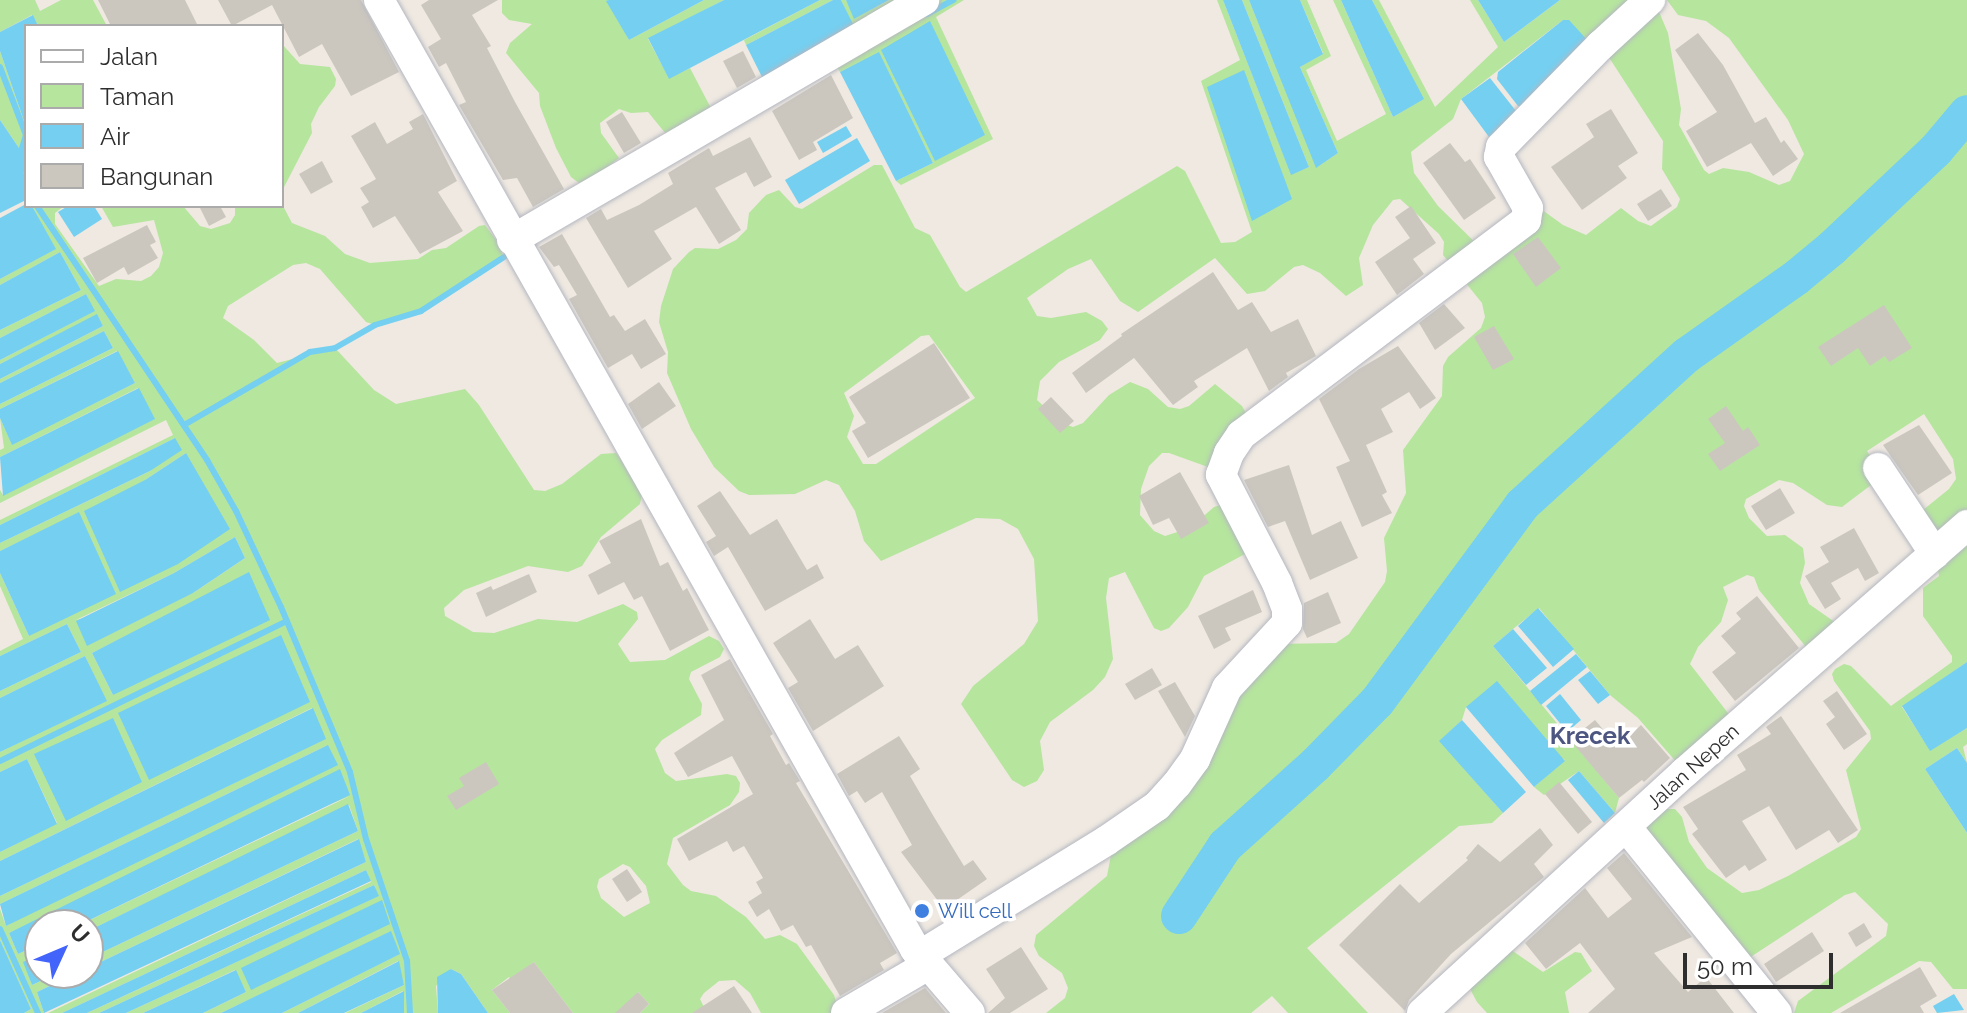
<!DOCTYPE html>
<style>
body{margin:0}
#map{position:relative;width:1967px;height:1013px;overflow:hidden;background:#efe9e1;font-family:Raleway,sans-serif}
div>[style]{position:absolute}
[style*='--x']{left:calc(var(--x)*1px);top:calc(var(--y)*1px);width:calc(var(--w)*1px);rotate:calc(var(--a)*1deg)}
.green>*{inset:0;background:#b6e59e}
.water>*{inset:0;background:#75cff0}
.stream>*{height:6px;margin:-3px;padding:0 3px;transform-origin:3px;border-radius:3px;background:#75cff0}
.river>*{height:36px;margin:-18px;padding:0 18px;transform-origin:18px;border-radius:18px;background:#75cff0}
.building>*{inset:0;background:#cbc7bf}
.roads{filter:drop-shadow(0 0 2px #b4b7c1) drop-shadow(0 0 2px #b4b7c1)}
.minor>*{height:30px;margin:-15px;padding:0 15px;transform-origin:15px;border-radius:15px;background:#fff}
.dots>*{width:22px;height:22px;translate:-50% -50%;box-sizing:border-box;border:4px solid #fff;border-radius:50%}
span{translate:-50% -50%;white-space:nowrap;text-align:center;line-height:1.15;-webkit-text-stroke:7px #fff;paint-order:stroke}
.street-label{font-size:20px;color:#2e2e2e}
.shop-label{font-size:20px;color:#366cbe}
.left{translate:0 -50%;text-align:left}
.quarter-label{font-size:24px;color:#4d5680;font-weight:700}
.legend{position:absolute;left:24px;top:24px;width:260px;height:184px;box-sizing:border-box;background:#fff;border:2px solid #ababab;margin:0;padding:10px 14px;list-style:none;font-size:24px;color:#2e2e2e}
.legend li{display:flex;align-items:center;gap:16px;height:40px}
.legend b{width:40px;border:2px solid #ababab}
.north{position:absolute;left:24px;top:909px;width:80px;height:80px;box-sizing:border-box;background:#fff;border:2px solid #ababab;border-radius:50%;rotate:46deg;font-size:22px;font-weight:700;line-height:32px;text-align:center;color:#2e2e2e}
.north::after{content:'';display:block;margin:auto;width:28px;height:36px;background:#4264fb;clip-path:polygon(50% 0,100% 100%,50% 72%,0 100%)}
.scale{position:absolute;left:1683px;top:953px;width:150px;height:36px;box-sizing:border-box;border:4px solid #2e2e2e;border-top:0;padding-left:10px;font-size:24px;line-height:28px;white-space:nowrap;color:#2e2e2e;-webkit-text-stroke:6px #fff;paint-order:stroke}
</style>
<div id="map">
<div class="green">
<div style="clip-path:polygon(0 0,35px 0,40px 11px,61px 0,93px 0,107px 26px,38px 26px,32px 15px,0 32px)"></div>
<div style="clip-path:polygon(502px 0,609px 0,629px 40px,704px 0,724px 0,648px 39px,669px 78px,690px 68px,713px 112px,666px 134px,648px 112px,631px 113px,619px 109px,600px 123px,601px 133px,619px 158px,588px 182px,579px 183px,571px 177px,556px 148px,540px 106px,539px 93px,506px 53px,510px 43px,532px 24px,509px 20px,502px 13px)"></div>
<div style="clip-path:polygon(820px 0,833px 0,746px 45px,744px 40px)"></div>
<div style="clip-path:polygon(841px 0,846px 0,855px 18px,889px 0,964px 0,936px 17px,993px 139px,901px 185px,896px 181px,933px 163px,879px 53px,840px 72px,831px 58px,763px 79px,852px 24px)"></div>
<div style="clip-path:polygon(evenodd,1217px 0,1223px 0,1291px 174px,1309px 167px,1242px 0,1249px 0,1317px 167px,1338px 153px,1300px 67px,1323px 53px,1300px 0,1307px 0,1331px 56px,1306px 70px,1337px 141px,1386px 114px,1333px 0,1341px 0,1393px 117px,1423px 99px,1372px 0,1379px 0,1435px 107px,1498px 47px,1470px 0,1478px 0,1504px 42px,1560px 0,1654px 0,1668px 33px,1681px 109px,1679px 125px,1704px 170px,1709px 174px,1723px 168px,1749px 172px,1779px 185px,1790px 181px,1804px 154px,1788px 120px,1729px 38px,1706px 21px,1678px 15px,1667px 0,1967px 0,1967px 662px,1902px 707px,1930px 750px,1967px 728px,1967px 744px,1963px 747px,1967px 763px,1957px 748px,1925px 769px,1967px 833px,1967px 989px,1953px 989px,1931px 962px,1919px 961px,1831px 1013px,1794px 1013px,1798px 1001px,1886px 936px,1888px 924px,1855px 892px,1845px 895px,1746px 960px,1644px 827px,1660px 809px,1675px 809px,1682px 817px,1689px 842px,1707px 868px,1742px 893px,1759px 890px,1788px 876px,1856px 837px,1861px 829px,1846px 770px,1871px 739px,1870px 731px,1834px 681px,1832px 674px,1835px 669px,1844px 664px,1851px 666px,1891px 706px,1952px 662px,1952px 656px,1923px 616px,1923px 588px,1939px 576px,1935px 555px,1924px 551px,1871px 485px,1842px 507px,1827px 505px,1793px 483px,1779px 480px,1746px 499px,1744px 506px,1749px 518px,1767px 536px,1785px 535px,1803px 548px,1805px 563px,1800px 583px,1809px 604px,1839px 625px,1807px 648px,1759px 590px,1754px 577px,1747px 575px,1723px 587px,1728px 600px,1721px 622px,1698px 647px,1690px 664px,1738px 726px,1685px 772px,1638px 718px,1610px 695px,1539px 608px,1513px 629px,1493px 646px,1619px 798px,1615px 813px,1579px 771px,1544px 795px,1534px 787px,1565px 760px,1466px 707px,1462px 720px,1440px 741px,1503px 813px,1492px 823px,1459px 826px,1307px 948px,1368px 1013px,1288px 1013px,1272px 996px,1251px 1013px,1046px 1013px,1065px 998px,1068px 988px,1062px 973px,1039px 956px,1034px 946px,1036px 935px,1107px 876px,1111px 855px,1157px 806px,1275px 644px,1336px 643px,1349px 634px,1385px 582px,1387px 571px,1384px 538px,1406px 493px,1403px 450px,1442px 396px,1443px 366px,1448px 357px,1481px 328px,1485px 317px,1482px 303px,1443px 255px,1444px 242px,1439px 234px,1400px 199px,1393px 200px,1373px 225px,1359px 258px,1363px 285px,1346px 296px,1320px 273px,1303px 265px,1294px 267px,1265px 291px,1247px 294px,1215px 258px,1138px 312px,1120px 301px,1091px 259px,1068px 269px,1027px 298px,1037px 316px,1051px 318px,1086px 312px,1102px 321px,1108px 329px,1100px 340px,1059px 362px,1040px 381px,1037px 400px,1062px 423px,1073px 427px,1083px 423px,1109px 395px,1130px 382px,1148px 389px,1168px 407px,1180px 409px,1189px 406px,1215px 384px,1242px 406px,1246px 413px,1223px 465px,1208px 467px,1169px 453px,1162px 453px,1149px 466px,1141px 489px,1140px 515px,1154px 531px,1165px 536px,1190px 528px,1214px 507px,1224px 504px,1258px 547px,1204px 576px,1188px 607px,1169px 628px,1161px 631px,1154px 628px,1125px 572px,1109px 578px,1106px 598px,1113px 659px,1105px 677px,1093px 690px,1050px 722px,1040px 741px,1044px 770px,1037px 781px,1024px 787px,1012px 780px,961px 704px,973px 686px,1024px 644px,1038px 621px,1034px 559px,1018px 529px,1000px 519px,976px 518px,881px 561px,864px 541px,855px 511px,839px 485px,826px 480px,795px 494px,749px 495px,739px 491px,714px 467px,691px 429px,667px 373px,668px 352px,659px 322px,661px 306px,673px 269px,689px 252px,695px 248px,718px 249px,736px 240px,747px 229px,749px 213px,766px 195px,779px 190px,795px 207px,802px 209px,874px 165px,882px 165px,915px 228px,930px 235px,960px 287px,966px 292px,1177px 166px,1185px 171px,1221px 243px,1235px 242px,1252px 232px,1201px 81px,1240px 60px,1217px 0,1563px 20px,1588px 48px,1601px 45px,1663px 141px,1662px 169px,1680px 199px,1677px 207px,1651px 226px,1638px 221px,1621px 208px,1586px 235px,1563px 225px,1541px 209px,1485px 252px,1438px 206px,1414px 173px,1411px 152px,1453px 119px,1461px 99px,1563px 20px,1217px 0,929px 335px,975px 398px,876px 464px,863px 464px,847px 437px,854px 416px,844px 393px,921px 336px,929px 335px,1217px 0,1924px 414px,1953px 459px,1956px 479px,1949px 489px,1923px 510px,1878px 468px,1867px 451px,1924px 414px)"></div>
<div style="clip-path:polygon(282px 44px,300px 64px,330px 67px,336px 79px,335px 86px,319px 107px,311px 124px,312px 133px,282px 191px)"></div>
<div style="clip-path:polygon(0 51px,26px 127px,26px 190px,21px 151px,0 120px)"></div>
<div style="clip-path:polygon(evenodd,282px 204px,292px 223px,325px 236px,345px 254px,370px 263px,418px 259px,432px 250px,446px 248px,479px 226px,485px 225px,496px 240px,504px 257px,445px 298px,393px 322px,375px 325px,366px 322px,320px 269px,306px 263px,293px 265px,228px 306px,223px 318px,254px 340px,277px 363px,335px 348px,374px 390px,396px 404px,465px 389px,479px 405px,534px 490px,545px 491px,562px 484px,601px 454px,616px 453px,621px 460px,642px 494px,640px 504px,601px 537px,582px 566px,568px 572px,528px 566px,464px 590px,444px 608px,445px 616px,473px 632px,494px 633px,538px 619px,577px 622px,623px 604px,637px 612px,638px 619px,618px 644px,630px 662px,665px 660px,709px 636px,719px 641px,724px 649px,720px 657px,691px 672px,689px 679px,702px 704px,701px 715px,662px 740px,655px 749px,665px 773px,676px 781px,727px 774px,736px 776px,740px 783px,739px 792px,730px 805px,673px 838px,667px 864px,683px 885px,691px 891px,716px 896px,746px 917px,765px 939px,780px 935px,797px 944px,834px 995px,838px 1008px,835px 1013px,761px 1013px,750px 993px,735px 980px,719px 981px,704px 993px,700px 999px,707px 1013px,640px 1013px,649px 1004px,638px 992px,622px 1013px,573px 1013px,534px 962px,516px 976px,536px 1013px,509px 977px,492px 990px,510px 1013px,488px 1013px,461px 974px,451px 969px,436px 986px,438px 1013px,404px 1013px,403px 991px,361px 1013px,345px 1013px,404px 985px,398px 961px,298px 1013px,282px 1013px,399px 954px,390px 932px,221px 1013px,203px 1013px,246px 992px,235px 970px,143px 1013px,126px 1013px,378px 896px,374px 885px,99px 1013px,87px 1013px,371px 882px,366px 870px,62px 1013px,48px 1013px,366px 862px,358px 839px,88px 968px,88px 959px,358px 831px,349px 805px,88px 931px,88px 925px,79px 925px,350px 796px,9px 933px,18px 954px,40px 944px,40px 954px,24px 962px,32px 985px,58px 973px,77px 973px,37px 992px,44px 1013px,24px 1013px,31px 1009px,0 940px,0 909px,6px 926px,328px 745px,0 904px,0 896px,325px 739px,312px 708px,0 861px,0 852px,57px 823px,27px 759px,0 772px,0 752px,106px 700px,85px 656px,0 698px,0 691px,81px 652px,67px 624px,0 656px,0 651px,23px 639px,0 586px,0 573px,29px 636px,79px 513px,0 551px,0 543px,150px 471px,175px 438px,0 525px,0 520px,173px 435px,166px 420px,0 503px,0 490px,3px 495px,154px 419px,138px 388px,0 457px,0 450px,4px 448px,0 418px,12px 444px,135px 383px,117px 351px,0 409px,0 404px,113px 348px,104px 331px,0 383px,0 379px,103px 326px,97px 315px,0 364px,0 360px,94px 311px,86px 294px,0 338px,0 330px,81px 290px,60px 252px,0 285px,0 279px,55px 249px,32px 206px,64px 206px,55px 213px,55px 224px,99px 286px,116px 279px,141px 281px,151px 276px,159px 267px,163px 253px,154px 220px,113px 227px,101px 206px,183px 206px,200px 226px,211px 229px,230px 223px,235px 215px,235px 206px,282px 204px,186px 453px,178px 564px,145px 480px,186px 453px,282px 204px,235px 537px,245px 558px,193px 593px,76px 620px,174px 573px,235px 537px,282px 204px,201px 599px,113px 695px,92px 653px,201px 599px,282px 204px,623px 864px,630px 867px,646px 886px,650px 903px,624px 917px,601px 898px,597px 887px,599px 879px,623px 864px)"></div>
<div style="clip-path:polygon(1510px 949px,1543px 972px,1575px 952px,1581px 953px,1592px 971px,1565px 992px,1569px 1013px,1487px 1013px,1477px 1002px,1469px 987px)"></div>
</div>
<div class="water">
<div style="clip-path:polygon(609px 0,704px 0,629px 40px,606px 1px)"></div>
<div style="clip-path:polygon(724px 0,820px 0,669px 79px,648px 38px)"></div>
<div style="clip-path:polygon(833px 0,841px 0,853px 24px,763px 79px,746px 45px)"></div>
<div style="clip-path:polygon(846px 0,889px 0,854px 19px)"></div>
<div style="clip-path:polygon(1223px 0,1242px 0,1309px 167px,1291px 175px)"></div>
<div style="clip-path:polygon(1249px 0,1300px 0,1323px 54px,1300px 67px,1338px 153px,1316px 168px)"></div>
<div style="clip-path:polygon(1341px 0,1372px 0,1424px 99px,1393px 117px)"></div>
<div style="clip-path:polygon(1478px 0,1560px 0,1504px 42px)"></div>
<div style="clip-path:polygon(33px 15px,38px 26px,26px 26px,26px 127px,0 51px,0 32px)"></div>
<div style="clip-path:polygon(1563px 20px,1569px 20px,1589px 42px,1522px 107px,1518px 106px,1497px 79px,1498px 72px)"></div>
<div style="clip-path:polygon(930px 21px,985px 135px,935px 161px,881px 50px)"></div>
<div style="clip-path:polygon(879px 52px,933px 163px,896px 181px,840px 72px)"></div>
<div style="clip-path:polygon(1244px 70px,1292px 199px,1252px 221px,1207px 87px)"></div>
<div style="clip-path:polygon(1490px 78px,1516px 111px,1489px 137px,1461px 99px)"></div>
<div style="clip-path:polygon(0 120px,21px 151px,26px 190px,26px 200px,0 213px)"></div>
<div style="clip-path:polygon(846px 126px,852px 136px,823px 153px,817px 142px)"></div>
<div style="clip-path:polygon(857px 138px,870px 161px,799px 204px,785px 180px)"></div>
<div style="clip-path:polygon(26px 204px,32px 206px,56px 249px,0 279px,0 218px)"></div>
<div style="clip-path:polygon(68px 206px,94px 206px,102px 219px,74px 237px,58px 212px)"></div>
<div style="clip-path:polygon(60px 252px,81px 290px,0 330px,0 285px)"></div>
<div style="clip-path:polygon(86px 294px,95px 311px,0 360px,0 338px)"></div>
<div style="clip-path:polygon(97px 314px,103px 326px,0 379px,0 364px)"></div>
<div style="clip-path:polygon(104px 331px,113px 348px,0 404px,0 383px)"></div>
<div style="clip-path:polygon(118px 351px,135px 383px,12px 445px,0 418px,0 409px)"></div>
<div style="clip-path:polygon(139px 388px,155px 419px,3px 496px,0 457px)"></div>
<div style="clip-path:polygon(175px 438px,182px 450px,150px 471px,0 543px,0 525px)"></div>
<div style="clip-path:polygon(186px 453px,230px 529px,178px 564px,120px 592px,84px 511px,145px 480px)"></div>
<div style="clip-path:polygon(79px 512px,116px 594px,29px 636px,0 573px,0 551px)"></div>
<div style="clip-path:polygon(235px 537px,245px 558px,193px 593px,87px 646px,76px 621px,174px 573px)"></div>
<div style="clip-path:polygon(249px 572px,270px 620px,113px 695px,92px 653px)"></div>
<div style="clip-path:polygon(1538px 608px,1574px 649px,1553px 667px,1518px 626px)"></div>
<div style="clip-path:polygon(67px 624px,81px 652px,0 691px,0 656px)"></div>
<div style="clip-path:polygon(1513px 629px,1547px 668px,1526px 685px,1493px 646px)"></div>
<div style="clip-path:polygon(281px 635px,310px 702px,149px 780px,118px 713px)"></div>
<div style="clip-path:polygon(1576px 654px,1587px 667px,1541px 705px,1530px 691px)"></div>
<div style="clip-path:polygon(85px 656px,107px 701px,0 752px,0 698px)"></div>
<div style="clip-path:polygon(1967px 662px,1967px 728px,1930px 751px,1902px 706px)"></div>
<div style="clip-path:polygon(1590px 671px,1610px 695px,1598px 704px,1578px 680px)"></div>
<div style="clip-path:polygon(1497px 681px,1565px 761px,1534px 787px,1466px 707px)"></div>
<div style="clip-path:polygon(1560px 694px,1581px 720px,1567px 732px,1546px 706px)"></div>
<div style="clip-path:polygon(313px 708px,326px 739px,0 896px,0 861px)"></div>
<div style="clip-path:polygon(113px 718px,142px 782px,66px 821px,34px 754px)"></div>
<div style="clip-path:polygon(1462px 720px,1526px 792px,1503px 813px,1439px 741px)"></div>
<div style="clip-path:polygon(328px 745px,338px 765px,6px 926px,0 904px)"></div>
<div style="clip-path:polygon(1957px 748px,1967px 763px,1967px 833px,1925px 769px)"></div>
<div style="clip-path:polygon(27px 759px,57px 824px,0 852px,0 772px)"></div>
<div style="clip-path:polygon(340px 769px,350px 795px,79px 925px,40px 925px,40px 944px,18px 954px,9px 933px)"></div>
<div style="clip-path:polygon(1579px 771px,1615px 813px,1604px 823px,1568px 780px)"></div>
<div style="clip-path:polygon(348px 804px,358px 831px,88px 959px,88px 931px)"></div>
<div style="clip-path:polygon(359px 839px,366px 862px,44px 1013px,37px 992px,77px 973px,88px 973px,88px 968px)"></div>
<div style="clip-path:polygon(366px 870px,371px 881px,87px 1013px,62px 1013px)"></div>
<div style="clip-path:polygon(374px 885px,379px 896px,126px 1013px,99px 1013px)"></div>
<div style="clip-path:polygon(382px 900px,390px 924px,251px 990px,241px 968px)"></div>
<div style="clip-path:polygon(391px 931px,400px 954px,282px 1013px,221px 1013px)"></div>
<div style="clip-path:polygon(0 940px,31px 1009px,24px 1013px,0 1013px)"></div>
<div style="clip-path:polygon(40px 954px,40px 973px,58px 973px,32px 985px,23px 962px)"></div>
<div style="clip-path:polygon(399px 961px,404px 985px,344px 1013px,298px 1013px)"></div>
<div style="clip-path:polygon(451px 969px,461px 974px,488px 1013px,438px 1013px,437px 977px)"></div>
<div style="clip-path:polygon(236px 970px,246px 992px,203px 1013px,143px 1013px)"></div>
<div style="clip-path:polygon(404px 991px,404px 1013px,361px 1013px)"></div>
<div style="clip-path:polygon(1954px 994px,1964px 1010px,1937px 1013px,1933px 1006px)"></div>
</div>
<div class="stream">
<div style="--x:927;--y:14;--w:30;--a:-28"></div>
<div style="--x:0;--y:67;--w:73;--a:69.1"></div>
<div style="--x:26;--y:135;--w:17;--a:107"></div>
<div style="--x:21;--y:151;--w:21;--a:76"></div>
<div style="--x:37;--y:206;--w:306;--a:56.2"></div>
<div style="--x:207;--y:460;--w:59;--a:60.4"></div>
<div style="--x:236;--y:511;--w:106;--a:64.9"></div>
<div style="--x:281;--y:607;--w:179;--a:67.3"></div>
<div style="--x:350;--y:772;--w:69;--a:76.6"></div>
<div style="--x:366;--y:839;--w:129;--a:71.4"></div>
<div style="--x:407;--y:961;--w:52;--a:86.7"></div>
<div style="--x:184;--y:425;--w:146;--a:-30.1"></div>
<div style="--x:310;--y:352;--w:25;--a:-9"></div>
<div style="--x:335;--y:348;--w:46;--a:-29.9"></div>
<div style="--x:375;--y:325;--w:48;--a:-16.9"></div>
<div style="--x:421;--y:311;--w:99;--a:-33"></div>
<div style="--x:0;--y:761;--w:319;--a:-26"></div>
<div style="--x:0;--y:929;--w:92;--a:65.7"></div>
</div>
<div class="river">
<div style="--x:1179;--y:916;--w:84;--a:-56.7"></div>
<div style="--x:1225;--y:846;--w:121;--a:-42"></div>
<div style="--x:1315;--y:765;--w:88;--a:-45.5"></div>
<div style="--x:1377;--y:702;--w:245;--a:-53.6"></div>
<div style="--x:1522;--y:505;--w:223;--a:-42.3"></div>
<div style="--x:1687;--y:355;--w:135;--a:-35.3"></div>
<div style="--x:1797;--y:277;--w:45;--a:-39.6"></div>
<div style="--x:1832;--y:248;--w:143;--a:-43.3"></div>
<div style="--x:1936;--y:150;--w:48;--a:-50"></div>
</div>
<div class="building">
<div style="clip-path:polygon(98px 0,185px 0,198px 26px,111px 26px)"></div>
<div style="clip-path:polygon(218px 0,361px 0,399px 72px,351px 96px,322px 44px,299px 57px,272px 5px,232px 26px)"></div>
<div style="clip-path:polygon(429px 0,498px 0,472px 15px,491px 46px,487px 48px,515px 102px,564px 189px,533px 207px,517px 178px,503px 180px,459px 105px,466px 102px,446px 63px,439px 67px,428px 47px,441px 39px,421px 5px)"></div>
<div style="clip-path:polygon(1698px 33px,1723px 65px,1755px 123px,1766px 117px,1781px 143px,1784px 140px,1798px 159px,1773px 176px,1751px 143px,1707px 167px,1686px 131px,1717px 112px,1675px 50px)"></div>
<div style="clip-path:polygon(743px 51px,756px 77px,737px 88px,723px 61px)"></div>
<div style="clip-path:polygon(831px 75px,853px 118px,813px 142px,817px 150px,799px 160px,772px 111px)"></div>
<div style="clip-path:polygon(1611px 109px,1638px 153px,1618px 166px,1627px 178px,1582px 210px,1551px 167px,1594px 137px,1586px 124px)"></div>
<div style="clip-path:polygon(622px 112px,641px 143px,624px 153px,606px 122px)"></div>
<div style="clip-path:polygon(423px 114px,457px 181px,438px 192px,463px 231px,420px 254px,395px 216px,373px 228px,361px 207px,369px 202px,360px 188px,376px 179px,351px 136px,375px 122px,387px 144px,413px 129px,409px 122px)"></div>
<div style="clip-path:polygon(750px 137px,772px 177px,754px 187px,746px 172px,715px 188px,741px 230px,719px 244px,696px 207px,654px 231px,672px 259px,628px 288px,586px 218px,601px 209px,607px 220px,639px 205px,673px 184px,668px 173px,694px 157px,709px 148px,713px 156px)"></div>
<div style="clip-path:polygon(1450px 143px,1465px 162px,1470px 159px,1496px 198px,1464px 220px,1423px 163px)"></div>
<div style="clip-path:polygon(322px 161px,333px 182px,311px 194px,299px 174px)"></div>
<div style="clip-path:polygon(1661px 189px,1672px 206px,1648px 221px,1637px 204px)"></div>
<div style="clip-path:polygon(199px 206px,220px 206px,226px 217px,209px 226px)"></div>
<div style="clip-path:polygon(1411px 206px,1436px 243px,1413px 259px,1424px 274px,1397px 295px,1375px 262px,1410px 238px,1395px 217px)"></div>
<div style="clip-path:polygon(147px 225px,156px 242px,150px 245px,158px 258px,128px 275px,124px 267px,97px 283px,83px 258px)"></div>
<div style="clip-path:polygon(562px 234px,610px 317px,614px 315px,625px 331px,645px 319px,666px 354px,641px 369px,632px 354px,608px 368px,569px 299px,577px 295px,559px 265px,554px 267px,539px 247px)"></div>
<div style="clip-path:polygon(1538px 237px,1561px 268px,1536px 287px,1513px 254px)"></div>
<div style="clip-path:polygon(1213px 272px,1238px 310px,1252px 302px,1271px 332px,1298px 319px,1316px 356px,1286px 373px,1288px 377px,1269px 391px,1247px 348px,1194px 381px,1198px 387px,1173px 405px,1134px 358px,1086px 393px,1072px 373px,1122px 336px,1121px 334px)"></div>
<div style="clip-path:polygon(1444px 304px,1465px 328px,1435px 350px,1419px 323px)"></div>
<div style="clip-path:polygon(1884px 305px,1912px 348px,1889px 362px,1885px 356px,1870px 366px,1858px 348px,1831px 366px,1818px 347px)"></div>
<div style="clip-path:polygon(1494px 326px,1514px 359px,1493px 370px,1474px 337px)"></div>
<div style="clip-path:polygon(934px 343px,970px 398px,868px 458px,852px 431px,866px 423px,849px 397px)"></div>
<div style="clip-path:polygon(1398px 346px,1436px 398px,1420px 409px,1409px 392px,1381px 409px,1393px 432px,1366px 445px,1387px 492px,1382px 495px,1392px 513px,1362px 527px,1336px 467px,1350px 461px,1319px 399px,1359px 369px)"></div>
<div style="clip-path:polygon(659px 382px,676px 406px,642px 429px,628px 404px)"></div>
<div style="clip-path:polygon(1051px 397px,1074px 421px,1060px 433px,1038px 409px)"></div>
<div style="clip-path:polygon(1726px 406px,1743px 431px,1748px 427px,1760px 445px,1720px 471px,1708px 454px,1725px 443px,1708px 419px)"></div>
<div style="clip-path:polygon(1919px 425px,1952px 473px,1918px 495px,1883px 445px)"></div>
<div style="clip-path:polygon(1289px 465px,1312px 535px,1341px 521px,1358px 558px,1310px 580px,1285px 521px,1268px 527px,1244px 480px)"></div>
<div style="clip-path:polygon(1180px 472px,1209px 523px,1181px 539px,1169px 518px,1153px 525px,1139px 496px)"></div>
<div style="clip-path:polygon(1780px 488px,1795px 513px,1766px 530px,1751px 506px)"></div>
<div style="clip-path:polygon(720px 491px,750px 535px,777px 519px,807px 570px,817px 564px,824px 578px,765px 611px,728px 547px,714px 556px,706px 542px,716px 536px,697px 506px)"></div>
<div style="clip-path:polygon(641px 519px,660px 566px,668px 562px,683px 591px,687px 588px,709px 630px,670px 651px,642px 596px,634px 600px,624px 582px,598px 595px,588px 575px,611px 563px,599px 541px)"></div>
<div style="clip-path:polygon(1854px 528px,1879px 573px,1865px 581px,1858px 568px,1831px 583px,1841px 599px,1825px 609px,1805px 576px,1829px 562px,1820px 547px)"></div>
<div style="clip-path:polygon(529px 574px,537px 592px,486px 617px,476px 593px,491px 586px,493px 590px)"></div>
<div style="clip-path:polygon(1253px 590px,1262px 612px,1225px 628px,1231px 640px,1214px 649px,1198px 616px)"></div>
<div style="clip-path:polygon(1328px 592px,1341px 623px,1307px 638px,1303px 629px,1304px 603px)"></div>
<div style="clip-path:polygon(1757px 596px,1799px 648px,1735px 701px,1712px 672px,1736px 653px,1721px 636px,1741px 619px,1736px 613px)"></div>
<div style="clip-path:polygon(810px 619px,835px 659px,858px 645px,884px 686px,813px 731px,788px 688px,798px 682px,773px 643px)"></div>
<div style="clip-path:polygon(730px 659px,773px 734px,770px 736px,786px 765px,789px 763px,800px 781px,796px 783px,897px 953px,880px 963px,884px 970px,840px 996px,811px 945px,806px 947px,793px 925px,781px 931px,769px 909px,757px 917px,748px 902px,762px 893px,756px 882px,763px 878px,744px 846px,733px 852px,727px 841px,689px 861px,677px 839px,753px 794px,732px 756px,688px 777px,674px 753px,724px 720px,701px 675px)"></div>
<div style="clip-path:polygon(1152px 668px,1162px 685px,1135px 700px,1125px 684px)"></div>
<div style="clip-path:polygon(1175px 682px,1195px 716px,1185px 737px,1158px 691px)"></div>
<div style="clip-path:polygon(1837px 691px,1867px 734px,1844px 750px,1826px 724px,1835px 717px,1823px 701px)"></div>
<div style="clip-path:polygon(1781px 716px,1858px 830px,1838px 843px,1829px 830px,1796px 850px,1769px 806px,1742px 821px,1767px 860px,1749px 871px,1745px 865px,1726px 878px,1692px 834px,1698px 829px,1683px 807px,1746px 770px,1737px 755px,1771px 734px,1766px 727px)"></div>
<div style="clip-path:polygon(1595px 720px,1618px 747px,1641px 725px,1670px 758px,1644px 782px,1642px 780px,1619px 798px,1570px 740px)"></div>
<div style="clip-path:polygon(899px 736px,920px 769px,910px 776px,934px 817px,964px 866px,973px 860px,987px 879px,944px 909px,901px 852px,912px 845px,882px 792px,865px 803px,857px 791px,849px 796px,837px 774px)"></div>
<div style="clip-path:polygon(486px 762px,499px 784px,456px 810px,447px 796px,464px 786px,459px 778px)"></div>
<div style="clip-path:polygon(1559px 782px,1592px 822px,1578px 834px,1545px 794px)"></div>
<div style="clip-path:polygon(1540px 828px,1553px 845px,1534px 864px,1544px 877px,1451px 954px,1409px 1000px,1405px 1011px,1339px 945px,1400px 884px,1419px 903px,1468px 860px,1466px 858px,1478px 844px,1500px 862px)"></div>
<div style="clip-path:polygon(1624px 853px,1692px 937px,1654px 953px,1688px 992px,1706px 977px,1734px 1013px,1588px 1013px,1615px 989px,1580px 943px,1546px 969px,1525px 943px,1585px 888px,1608px 918px,1632px 899px,1607px 868px)"></div>
<div style="clip-path:polygon(627px 869px,642px 892px,627px 902px,612px 879px)"></div>
<div style="clip-path:polygon(1864px 923px,1872px 937px,1856px 947px,1848px 933px)"></div>
<div style="clip-path:polygon(1812px 932px,1824px 951px,1776px 982px,1764px 964px)"></div>
<div style="clip-path:polygon(1021px 947px,1048px 989px,1010px 1013px,988px 1013px,1005px 998px,986px 969px)"></div>
<div style="clip-path:polygon(534px 962px,573px 1013px,510px 1013px,492px 990px)"></div>
<div style="clip-path:polygon(1920px 967px,1937px 996px,1920px 1006px,1924px 1013px,1840px 1013px)"></div>
<div style="clip-path:polygon(734px 986px,752px 1013px,692px 1013px)"></div>
<div style="clip-path:polygon(925px 988px,946px 1013px,882px 1013px)"></div>
<div style="clip-path:polygon(638px 992px,649px 1004px,640px 1013px,615px 1013px)"></div>
</div>
<div class="roads">
<div class="minor">
<div style="--x:379;--y:0;--w:1090;--a:60.54"></div>
<div style="--x:915;--y:949;--w:84;--a:49.3"></div>
<div style="--x:512;--y:240;--w:477;--a:-30.2"></div>
<div style="--x:1878;--y:468;--w:103;--a:56.5"></div>
<div style="--x:1627;--y:828;--w:238;--a:51"></div>
<div style="--x:919;--y:956;--w:220;--a:-31.6"></div>
<div style="--x:1106;--y:841;--w:62;--a:-34.5"></div>
<div style="--x:1157;--y:806;--w:30;--a:-48"></div>
<div style="--x:1177;--y:784;--w:31;--a:-54"></div>
<div style="--x:1195;--y:759;--w:78;--a:-65.7"></div>
<div style="--x:1227;--y:688;--w:88;--a:-47.3"></div>
<div style="--x:1287;--y:623;--w:14;--a:-90"></div>
<div style="--x:1287;--y:609;--w:28;--a:-111"></div>
<div style="--x:1277;--y:583;--w:122;--a:-117.4"></div>
<div style="--x:1221;--y:475;--w:23;--a:-70"></div>
<div style="--x:1229;--y:453;--w:22;--a:-56"></div>
<div style="--x:1241;--y:435;--w:357;--a:-37"></div>
<div style="--x:1526;--y:220;--w:12;--a:-81"></div>
<div style="--x:1528;--y:208;--w:59;--a:-119.6"></div>
<div style="--x:1499;--y:157;--w:10;--a:-79"></div>
<div style="--x:1501;--y:147;--w:143;--a:-45.6"></div>
<div style="--x:1601;--y:45;--w:67;--a:-42.6"></div>
<div style="--x:846;--y:1013;--w:93;--a:-30.4"></div>
<div style="--x:1422;--y:1013;--w:357;--a:-42.5"></div>
<div style="--x:1685;--y:772;--w:375;--a:-41.2"></div>
</div>
</div>
<div class="dots">
<div style="left:922px;top:911px;background:#3f7fe0"></div>
</div>
<div class="street-label">
<span style="left:1693px;top:767px;rotate:-42deg">Jalan Nepen</span>
</div>
<div class="shop-label">
<span class="left" style="left:938px;top:911px">Will cell</span>
</div>
<div class="quarter-label">
<span style="left:1590px;top:736px">Krecek</span>
</div>
<ul class="legend">
<li><b style="height:10px;background:#fff"></b>Jalan</li>
<li><b style="height:22px;background:#b6e59e"></b>Taman</li>
<li><b style="height:22px;background:#75cff0"></b>Air</li>
<li><b style="height:22px;background:#cbc7bf"></b>Bangunan</li>
</ul>
<div class="north">U</div>
<div class="scale">50 m</div>
</div>
